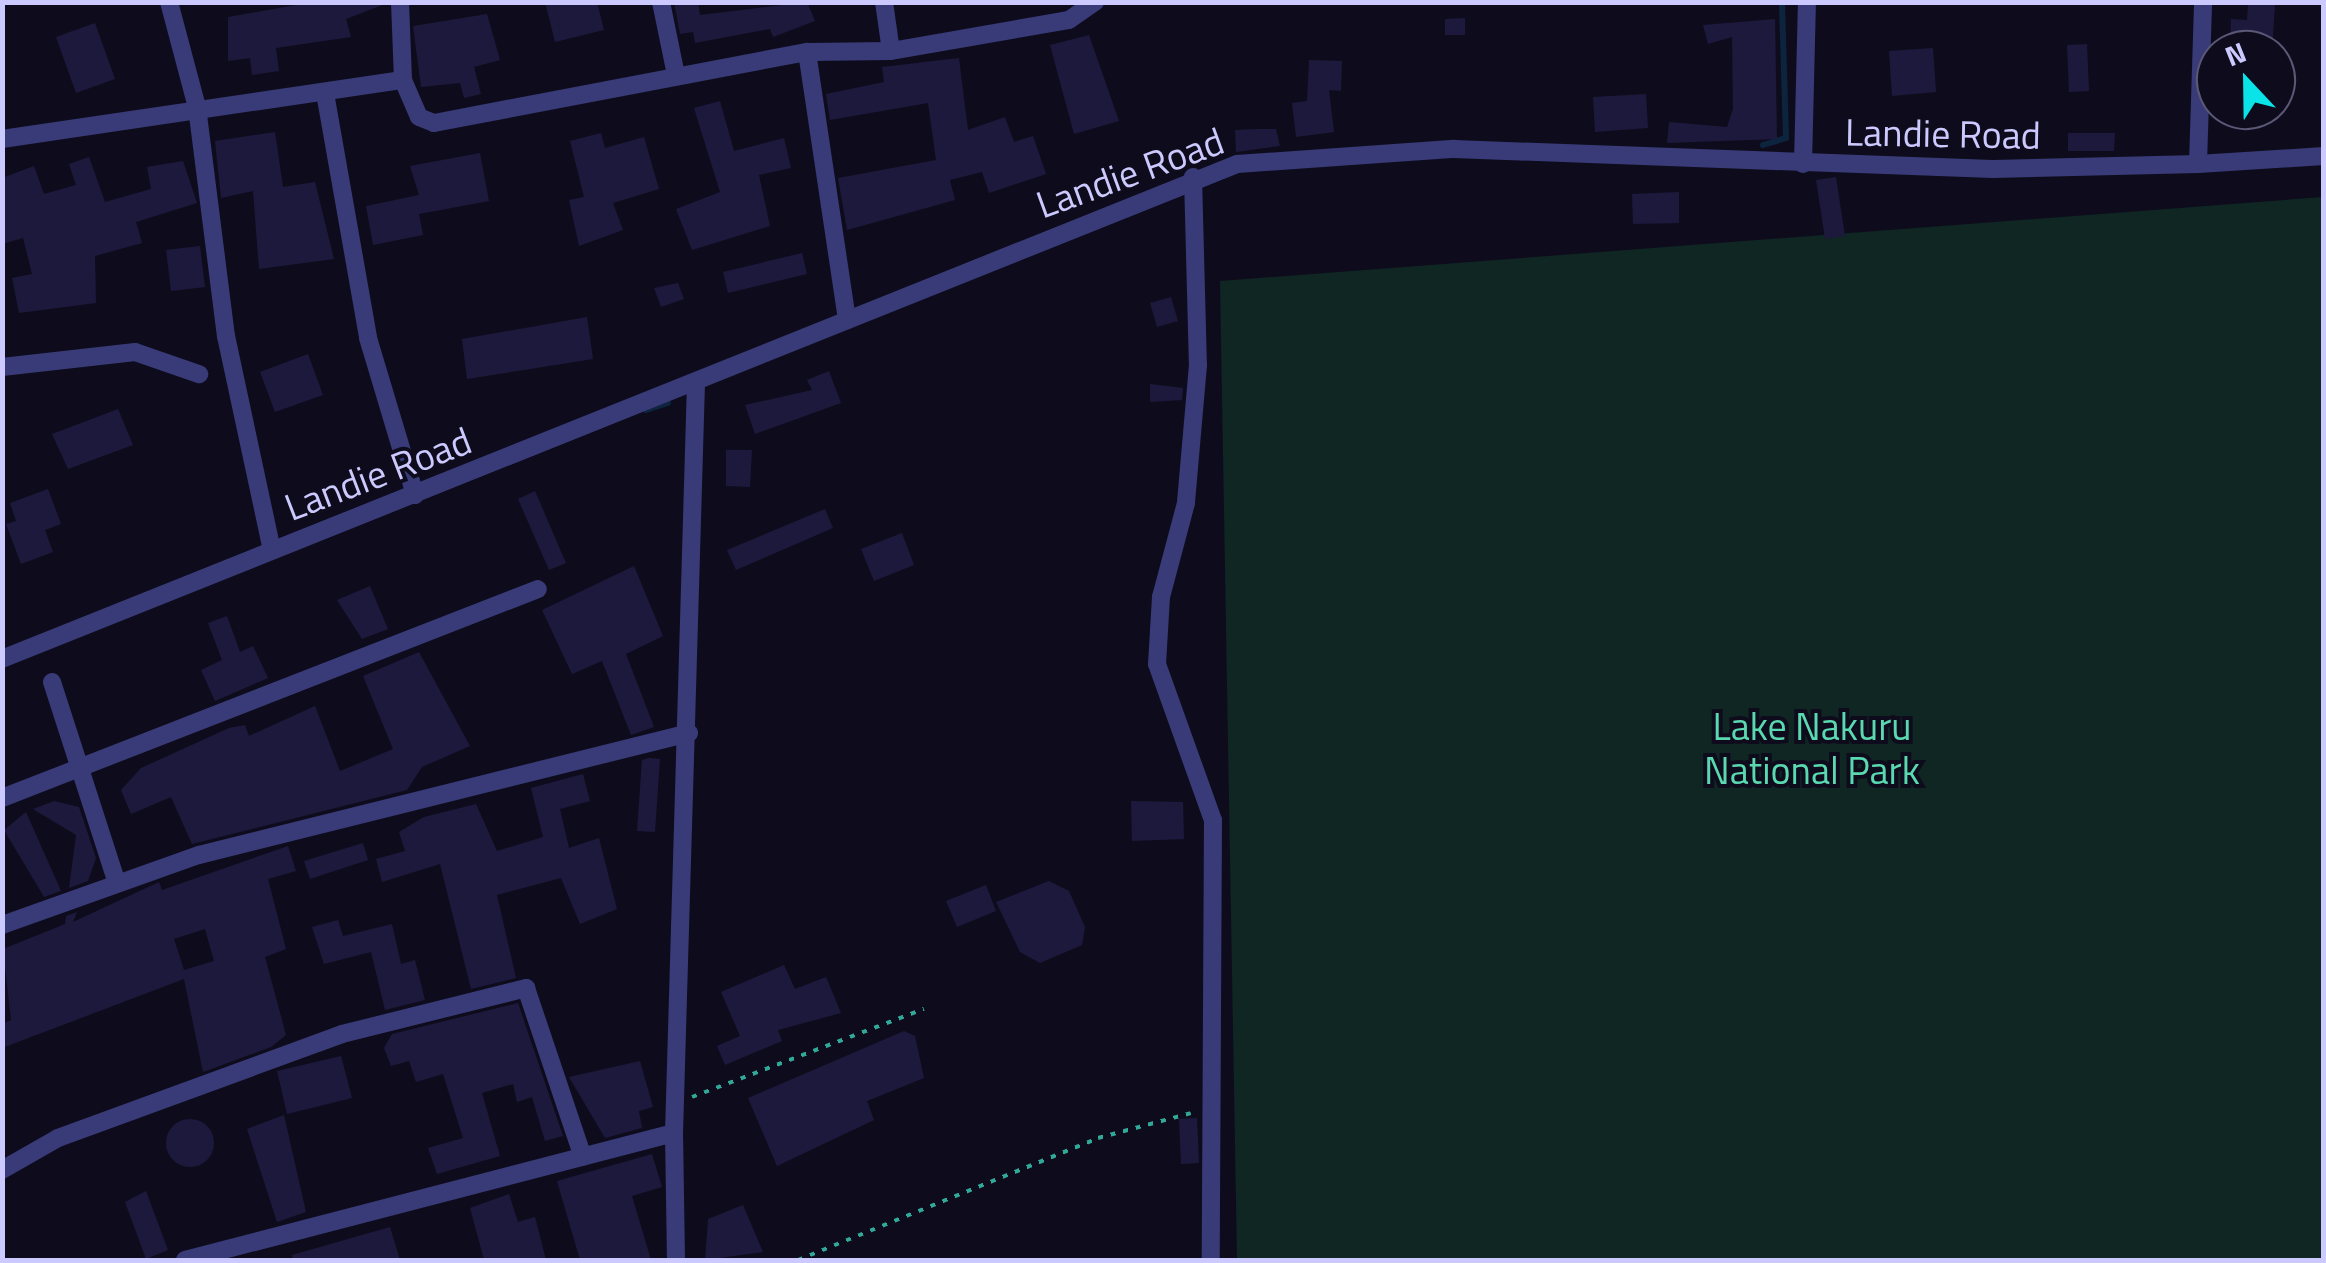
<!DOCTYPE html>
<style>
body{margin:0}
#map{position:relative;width:2326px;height:1263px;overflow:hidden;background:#0e0c1c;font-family:"Titillium Web",sans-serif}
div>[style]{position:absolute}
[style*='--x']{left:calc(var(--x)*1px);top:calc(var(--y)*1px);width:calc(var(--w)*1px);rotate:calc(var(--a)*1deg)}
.green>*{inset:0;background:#0f2623}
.stream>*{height:6px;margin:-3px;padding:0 3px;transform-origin:3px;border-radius:3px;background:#0d243f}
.building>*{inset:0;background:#1d193c}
.round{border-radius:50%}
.path>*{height:4px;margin-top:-2px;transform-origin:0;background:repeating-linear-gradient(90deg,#31a999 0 5px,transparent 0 13px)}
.minor>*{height:18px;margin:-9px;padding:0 9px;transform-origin:9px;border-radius:9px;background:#393b79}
span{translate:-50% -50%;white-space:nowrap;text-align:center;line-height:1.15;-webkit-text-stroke:8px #0e0c1c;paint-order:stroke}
.street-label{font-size:38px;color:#cbc9fd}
.park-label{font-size:38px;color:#5ad8af}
.frame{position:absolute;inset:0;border:5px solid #cbc9fd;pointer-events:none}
.north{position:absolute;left:2196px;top:30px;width:100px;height:100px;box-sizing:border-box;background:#0e0c1c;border:2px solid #5a5876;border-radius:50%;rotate:338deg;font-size:28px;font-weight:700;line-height:40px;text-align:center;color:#cbc9fd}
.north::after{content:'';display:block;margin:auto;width:35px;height:45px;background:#0ae3e8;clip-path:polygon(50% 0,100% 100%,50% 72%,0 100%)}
</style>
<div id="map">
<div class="green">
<div style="clip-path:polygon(2323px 197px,2323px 1260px,1237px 1260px,1220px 281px)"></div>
</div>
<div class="stream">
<div style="--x:1763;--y:145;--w:24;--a:-17"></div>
<div style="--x:1786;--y:138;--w:136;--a:-91.7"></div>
<div style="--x:646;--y:410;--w:23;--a:-18"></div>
</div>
<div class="building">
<div style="clip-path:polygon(313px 2px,385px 4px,346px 19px,351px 37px,276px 48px,279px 71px,252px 75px,250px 58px,228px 61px,228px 17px)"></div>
<div style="clip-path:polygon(545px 2px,597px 2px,604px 30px,555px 42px)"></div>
<div style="clip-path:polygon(674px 2px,698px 2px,700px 15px,807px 2px,815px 21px,773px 37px,770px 29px,695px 43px,693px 32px,680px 34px)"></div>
<div style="clip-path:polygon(2248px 4px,2275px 5px,2272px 50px,2230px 50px,2231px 19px,2247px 20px)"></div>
<div style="clip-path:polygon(487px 14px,500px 60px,474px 67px,481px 94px,464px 98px,460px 83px,421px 87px,413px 26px)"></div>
<div style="clip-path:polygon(1465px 18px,1465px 35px,1445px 35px,1445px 19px)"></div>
<div style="clip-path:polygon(1775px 19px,1777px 139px,1667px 143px,1669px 122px,1727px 127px,1733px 109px,1732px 37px,1708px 44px,1703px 25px)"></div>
<div style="clip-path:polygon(95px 23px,115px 79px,76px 93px,56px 37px)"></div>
<div style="clip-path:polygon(1089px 35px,1119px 121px,1074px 134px,1050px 45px)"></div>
<div style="clip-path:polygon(2087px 44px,2089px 91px,2069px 92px,2067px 45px)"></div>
<div style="clip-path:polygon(1933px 48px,1936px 92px,1892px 96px,1889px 51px)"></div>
<div style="clip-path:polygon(959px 58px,968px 130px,1005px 117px,1014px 142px,1033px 136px,1046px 174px,989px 193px,982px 172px,950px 180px,955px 200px,847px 230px,838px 178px,936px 160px,928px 103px,830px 120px,826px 94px,884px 82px,882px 67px)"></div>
<div style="clip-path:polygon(1309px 60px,1342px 61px,1341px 91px,1329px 90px,1334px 132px,1296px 137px,1292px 103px,1307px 101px)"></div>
<div style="clip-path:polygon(1646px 94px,1648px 128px,1595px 132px,1593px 97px)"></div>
<div style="clip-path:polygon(720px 101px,734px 151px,784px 138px,791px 168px,759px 175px,770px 226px,692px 250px,676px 209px,720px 192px,694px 108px)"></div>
<div style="clip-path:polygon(1256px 129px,1276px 129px,1280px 146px,1236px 152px,1235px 130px)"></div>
<div style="clip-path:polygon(275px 132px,283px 187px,315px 182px,334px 259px,259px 269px,253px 191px,221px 198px,215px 141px)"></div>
<div style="clip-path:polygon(601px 133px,605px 148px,644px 137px,659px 189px,613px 203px,623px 230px,579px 246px,569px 200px,584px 197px,570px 141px)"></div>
<div style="clip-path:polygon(2068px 133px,2115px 133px,2114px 151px,2068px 151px)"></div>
<div style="clip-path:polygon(480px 153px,489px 201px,419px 214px,423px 235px,373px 245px,366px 206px,419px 195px,410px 166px)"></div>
<div style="clip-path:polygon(89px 157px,105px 202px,151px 189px,147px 167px,183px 161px,197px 203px,136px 222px,142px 243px,95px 256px,96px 303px,19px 313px,12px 278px,32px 274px,23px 238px,2px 244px,2px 178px,34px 166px,44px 194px,76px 185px,69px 164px)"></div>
<div style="clip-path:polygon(1836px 177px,1845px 236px,1825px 239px,1816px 180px)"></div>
<div style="clip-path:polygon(1679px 192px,1679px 223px,1633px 224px,1632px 194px)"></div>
<div style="clip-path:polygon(200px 246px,205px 287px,171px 291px,166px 250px)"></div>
<div style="clip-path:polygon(802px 253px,807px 274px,728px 293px,723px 272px)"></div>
<div style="clip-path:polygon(678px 283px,684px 299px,661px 307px,654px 288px)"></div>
<div style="clip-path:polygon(1171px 297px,1178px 321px,1157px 327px,1150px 303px)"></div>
<div style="clip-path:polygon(587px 317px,593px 359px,467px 379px,462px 339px)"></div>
<div style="clip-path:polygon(308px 354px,323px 395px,275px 412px,260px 372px)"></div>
<div style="clip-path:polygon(829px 371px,841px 403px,755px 434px,745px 405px,812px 390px,807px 380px)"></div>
<div style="clip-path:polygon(1150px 384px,1183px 388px,1182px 400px,1150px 402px)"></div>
<div style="clip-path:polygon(118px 409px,133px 445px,68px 469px,52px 434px)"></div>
<div style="clip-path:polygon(726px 450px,752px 450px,750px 487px,726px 486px)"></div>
<div style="clip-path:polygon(48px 489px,61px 524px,45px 530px,53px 552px,21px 564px,6px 524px,16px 521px,10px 503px)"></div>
<div style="clip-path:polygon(535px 491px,566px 563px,549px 570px,518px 499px)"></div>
<div style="clip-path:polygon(825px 509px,833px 528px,736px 570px,727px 550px)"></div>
<div style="clip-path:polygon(902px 533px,914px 565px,874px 581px,861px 549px)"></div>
<div style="clip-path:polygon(634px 566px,663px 636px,626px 654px,654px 727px,631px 735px,602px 661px,572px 674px,542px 610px)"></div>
<div style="clip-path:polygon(370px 586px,388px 629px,362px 639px,337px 600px)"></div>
<div style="clip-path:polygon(227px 616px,240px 652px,253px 646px,268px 678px,215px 701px,201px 670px,222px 660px,208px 623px)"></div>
<div style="clip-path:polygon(419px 652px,470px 746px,422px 767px,407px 790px,192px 844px,171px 797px,131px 814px,121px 790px,141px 768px,229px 728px,245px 725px,249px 736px,315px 706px,340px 771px,393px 749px,363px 676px)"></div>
<div style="clip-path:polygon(649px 758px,660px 759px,655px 832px,637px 831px,642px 760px)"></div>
<div style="clip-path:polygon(583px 774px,590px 801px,560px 809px,569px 848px,599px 838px,617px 909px,580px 924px,561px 878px,497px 895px,516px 978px,471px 989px,440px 864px,382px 882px,376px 859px,405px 851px,399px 832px,424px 817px,476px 804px,497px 851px,543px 837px,531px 788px)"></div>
<div style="clip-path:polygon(54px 801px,79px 807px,96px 858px,88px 881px,69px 888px,76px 835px,33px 809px)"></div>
<div style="clip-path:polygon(1131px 801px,1183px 802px,1184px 839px,1132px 841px)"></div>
<div style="clip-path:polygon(26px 812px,61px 891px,44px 897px,4px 830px)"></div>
<div style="clip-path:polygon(363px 843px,368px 860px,310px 879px,304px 861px)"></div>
<div style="clip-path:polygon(evenodd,288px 846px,296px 871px,268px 879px,286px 949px,265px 957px,286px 1035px,271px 1047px,203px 1072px,184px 979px,2px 1048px,2px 1024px,11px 1020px,3px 949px,65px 924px,66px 916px,77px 912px,73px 922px,159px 882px,162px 890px,288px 846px,205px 929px,214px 961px,184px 970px,174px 939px,205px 929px)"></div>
<div style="clip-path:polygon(1049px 881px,1069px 891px,1085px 927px,1082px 945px,1040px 963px,1020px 952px,996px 902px)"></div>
<div style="clip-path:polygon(986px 885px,996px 911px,957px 927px,946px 901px)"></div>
<div style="clip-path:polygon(338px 920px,343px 936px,392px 924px,401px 964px,415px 960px,425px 1000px,385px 1010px,371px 952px,324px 964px,312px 927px)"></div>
<div style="clip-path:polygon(784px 965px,795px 989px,826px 977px,841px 1013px,778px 1030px,782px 1041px,725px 1065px,717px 1046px,740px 1036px,721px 992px)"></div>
<div style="clip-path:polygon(518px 1003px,563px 1136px,545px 1141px,532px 1097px,517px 1102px,513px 1084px,482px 1093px,500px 1156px,437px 1174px,428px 1148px,463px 1138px,443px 1074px,416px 1082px,409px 1061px,391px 1066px,384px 1048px,392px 1034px)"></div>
<div style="clip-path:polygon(904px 1031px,915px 1036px,924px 1078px,867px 1101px,874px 1120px,777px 1166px,748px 1098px)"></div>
<div style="clip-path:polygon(341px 1056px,352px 1098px,287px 1114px,277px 1071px)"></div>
<div style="clip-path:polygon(640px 1061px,653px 1107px,639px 1111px,642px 1128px,605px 1138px,569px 1077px)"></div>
<div style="clip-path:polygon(284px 1115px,306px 1212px,277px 1222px,247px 1129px)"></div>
<div style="clip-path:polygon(1197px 1118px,1199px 1163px,1181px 1164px,1179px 1119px)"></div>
<div class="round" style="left:166px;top:1119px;width:48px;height:48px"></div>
<div style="clip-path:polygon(652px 1154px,662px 1187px,632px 1196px,651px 1260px,580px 1260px,557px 1181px)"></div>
<div style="clip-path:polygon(146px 1191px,168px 1250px,146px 1259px,125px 1202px)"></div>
<div style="clip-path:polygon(509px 1194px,518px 1222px,535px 1217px,546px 1260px,484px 1260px,470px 1208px)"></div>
<div style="clip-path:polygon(743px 1205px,763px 1252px,705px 1260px,708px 1219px)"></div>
<div style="clip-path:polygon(390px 1227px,400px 1260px,293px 1260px,292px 1255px)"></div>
</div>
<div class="path">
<div style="--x:692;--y:1097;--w:248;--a:-20.8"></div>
<div style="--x:798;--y:1260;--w:324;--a:-22.1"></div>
<div style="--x:1098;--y:1138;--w:96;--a:-15"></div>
</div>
<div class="minor">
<div style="--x:169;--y:2;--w:109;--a:75.1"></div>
<div style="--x:197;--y:107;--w:231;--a:82.8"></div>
<div style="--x:226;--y:336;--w:219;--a:77.9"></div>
<div style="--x:661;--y:2;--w:75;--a:78.4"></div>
<div style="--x:884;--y:2;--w:49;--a:81.9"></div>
<div style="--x:807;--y:52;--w:271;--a:81.5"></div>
<div style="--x:403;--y:80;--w:40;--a:66.6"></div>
<div style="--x:419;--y:117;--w:16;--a:22"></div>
<div style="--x:434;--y:123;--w:380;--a:-10.8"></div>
<div style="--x:807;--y:52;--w:84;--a:-0.7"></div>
<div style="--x:891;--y:51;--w:181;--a:-9.9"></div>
<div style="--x:1069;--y:20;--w:32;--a:-35"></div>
<div style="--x:325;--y:93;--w:249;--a:80"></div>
<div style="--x:368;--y:338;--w:164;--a:73.3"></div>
<div style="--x:2;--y:139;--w:405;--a:-8.4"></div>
<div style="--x:403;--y:80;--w:78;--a:-92.2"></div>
<div style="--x:1803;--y:164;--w:162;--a:-88.6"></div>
<div style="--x:2198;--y:164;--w:126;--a:-3.6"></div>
<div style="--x:1193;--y:177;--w:188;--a:88.5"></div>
<div style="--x:1198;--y:365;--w:139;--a:95"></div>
<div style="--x:1186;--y:503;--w:97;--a:104.9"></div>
<div style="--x:1161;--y:597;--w:67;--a:93.4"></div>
<div style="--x:1157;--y:664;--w:166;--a:70.3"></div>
<div style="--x:1213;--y:820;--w:440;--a:90.3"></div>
<div style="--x:2;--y:367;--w:134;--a:-6.4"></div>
<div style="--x:135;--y:352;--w:68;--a:19"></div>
<div style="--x:2;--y:659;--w:1331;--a:-21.84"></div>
<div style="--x:1237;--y:164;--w:218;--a:-4"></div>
<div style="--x:1454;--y:149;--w:539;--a:2.13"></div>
<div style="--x:1993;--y:169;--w:205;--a:-1.4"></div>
<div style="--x:2198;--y:164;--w:162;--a:-88.2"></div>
<div style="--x:52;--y:682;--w:208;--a:72.1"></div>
<div style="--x:2;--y:798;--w:575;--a:-21.3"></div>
<div style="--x:2;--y:925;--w:209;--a:-19.6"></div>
<div style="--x:199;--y:855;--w:505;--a:-13.98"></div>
<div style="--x:674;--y:1133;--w:127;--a:89.1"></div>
<div style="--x:2;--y:1170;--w:64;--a:-29.7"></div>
<div style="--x:58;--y:1138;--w:302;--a:-20.1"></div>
<div style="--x:342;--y:1034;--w:190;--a:-14"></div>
<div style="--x:526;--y:988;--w:178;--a:71.4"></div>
<div style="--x:185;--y:1260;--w:505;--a:-14.56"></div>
<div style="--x:674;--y:1133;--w:748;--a:-88.32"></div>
</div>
<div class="street-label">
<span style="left:1943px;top:134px;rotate:1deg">Landie Road</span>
<span style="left:1130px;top:173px;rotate:-20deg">Landie Road</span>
<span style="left:378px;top:474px;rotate:-21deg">Landie Road</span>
</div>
<div class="park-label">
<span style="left:1812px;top:749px">Lake Nakuru<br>National Park</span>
</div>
<div class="frame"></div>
<div class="north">N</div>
</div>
